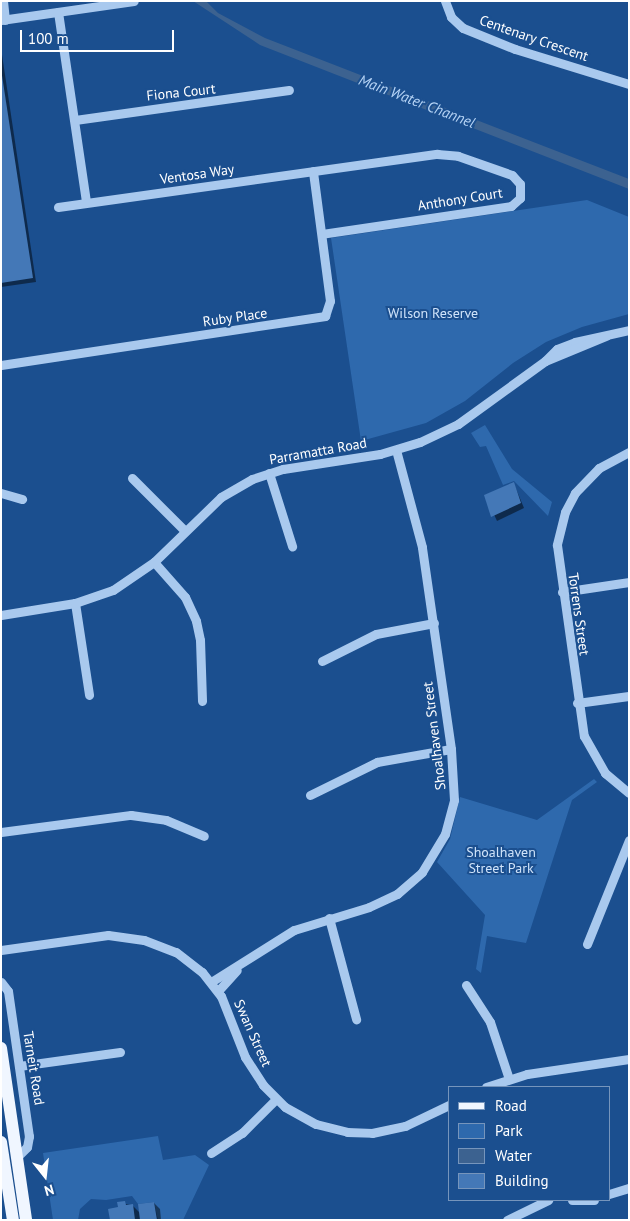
<!DOCTYPE html>
<style>
body{margin:0}
#map{position:relative;width:630px;height:1221px;overflow:hidden;background:#1b4f8f;font-family:"PT Sans",sans-serif}
div>[style]{position:absolute}
[style*='--x']{left:calc(var(--x)*1px);top:calc(var(--y)*1px);width:calc(var(--w)*1px);rotate:calc(var(--a)*1deg)}
.green>*{inset:0;background:#2e69ad}
.water>*{inset:0;background:#3c6290}
.shadow>*{inset:0;background:#0007}
.building>*{inset:0;background:#4478b7}
.minor>*{height:9px;margin:-4.5px;padding:0 4.5px;transform-origin:4.5px;border-radius:4.5px;background:#a9c9ee}
.major>*{height:12px;margin:-6px;padding:0 6px;transform-origin:6px;border-radius:6px;background:#f0f6ff}
span{translate:-50% -50%;white-space:nowrap;text-align:center;line-height:1.15;-webkit-text-stroke:4px #1b4f8f;paint-order:stroke}
.street-label{font-size:14px;color:#fff}
.park-label{font-size:14px;color:#cfe3fa}
.water-label{font-size:15px;color:#b5d3f5;font-style:italic}
.frame{position:absolute;inset:0;border:2px solid #fff;pointer-events:none}
.legend{position:absolute;left:448px;top:1086px;width:162px;height:115px;box-sizing:border-box;background:#1b4f8f;border:1px solid #7695bc;margin:0;padding:6px 9px;list-style:none;font-size:15px;color:#fff}
.legend li{display:flex;align-items:center;gap:10px;height:25px}
.legend b{width:25px;border:1px solid #7695bc}
.north{position:absolute;left:20px;top:1151px;width:50px;height:50px;-webkit-text-stroke:4px #1b4f8f;paint-order:stroke;rotate:164deg;font-size:14px;font-weight:700;line-height:20px;text-align:center;color:#fff}
.north::after{content:'';display:block;margin:auto;width:18px;height:22px;background:#fff;clip-path:polygon(50% 0,100% 100%,50% 72%,0 100%)}
.scale{position:absolute;left:20px;top:30px;width:154px;height:22px;box-sizing:border-box;border:2px solid #fff;border-top:0;padding-left:6px;font-size:15px;line-height:18px;white-space:nowrap;color:#fff;-webkit-text-stroke:4px #1b4f8f;paint-order:stroke}
</style>
<div id="map">
<div class="green">
<div style="clip-path:polygon(587px 200px,629px 217px,629px 314px,582px 327px,546px 342px,513px 363px,465px 401px,426px 423px,361px 441px,331px 238px)"></div>
<div style="clip-path:polygon(485px 425px,512px 469px,552px 502px,548px 516px,514px 481px,503px 485px,486px 446px,480px 447px,471px 433px)"></div>
<div style="clip-path:polygon(594px 779px,597px 782px,572px 800px,526px 943px,487px 936px,481px 973px,476px 969px,485px 915px,437px 862px,450px 839px,460px 797px,537px 820px)"></div>
<div style="clip-path:polygon(158px 1136px,163px 1160px,195px 1155px,209px 1165px,183px 1220px,158px 1220px,154px 1202px,138px 1204px,132px 1196px,106px 1200px,91px 1199px,80px 1209px,78px 1220px,53px 1220px,43px 1153px)"></div>
</div>
<div class="water">
<div style="clip-path:polygon(193px 1px,206px 1px,218px 13px,265px 38px,629px 179px,629px 189px,260px 45px)"></div>
</div>
<div class="shadow">
<div style="clip-path:polygon(1px 48px,36px 282px,1px 287px)"></div>
<div style="clip-path:polygon(514px 484px,524px 508px,497px 521px,485px 495px)"></div>
<div style="clip-path:polygon(118px 1203px,132px 1205px,140px 1213px,154px 1203px,160px 1209px,161px 1220px,111px 1220px,119px 1208px)"></div>
</div>
<div class="building">
<div style="clip-path:polygon(1px 69px,33px 278px,1px 283px)"></div>
<div style="clip-path:polygon(514px 482px,521px 503px,491px 517px,484px 495px)"></div>
<div style="clip-path:polygon(125px 1201px,126px 1205px,133px 1204px,135px 1220px,110px 1220px,108px 1209px,118px 1207px,117px 1202px)"></div>
<div style="clip-path:polygon(154px 1202px,157px 1220px,140px 1220px,138px 1204px)"></div>
</div>
<div class="minor">
<div style="--x:3;--y:1;--w:19;--a:84"></div>
<div style="--x:445;--y:1;--w:17;--a:69"></div>
<div style="--x:451;--y:17;--w:16;--a:43"></div>
<div style="--x:463;--y:28;--w:56;--a:22"></div>
<div style="--x:515;--y:49;--w:119;--a:17.1"></div>
<div style="--x:58;--y:12;--w:192;--a:81.6"></div>
<div style="--x:1;--y:20;--w:134;--a:-8.1"></div>
<div style="--x:75;--y:120;--w:216;--a:-8"></div>
<div style="--x:58;--y:207;--w:383;--a:-8"></div>
<div style="--x:437;--y:154;--w:21;--a:5"></div>
<div style="--x:458;--y:156;--w:57;--a:19.4"></div>
<div style="--x:512;--y:175;--w:12;--a:48"></div>
<div style="--x:520;--y:184;--w:14;--a:90"></div>
<div style="--x:520;--y:198;--w:12;--a:138"></div>
<div style="--x:511;--y:206;--w:191;--a:171.6"></div>
<div style="--x:545;--y:361;--w:17;--a:-45"></div>
<div style="--x:557;--y:349;--w:19;--a:-21"></div>
<div style="--x:575;--y:342;--w:55;--a:-12.5"></div>
<div style="--x:1;--y:365;--w:328;--a:-8.6"></div>
<div style="--x:325;--y:316;--w:16;--a:-72"></div>
<div style="--x:330;--y:301;--w:131;--a:-97.5"></div>
<div style="--x:629;--y:452;--w:34;--a:152"></div>
<div style="--x:599;--y:468;--w:35;--a:134"></div>
<div style="--x:575;--y:493;--w:21;--a:118"></div>
<div style="--x:565;--y:512;--w:34;--a:104"></div>
<div style="--x:557;--y:545;--w:193;--a:82"></div>
<div style="--x:584;--y:736;--w:43;--a:60.4"></div>
<div style="--x:605;--y:773;--w:31;--a:40"></div>
<div style="--x:269;--y:473;--w:77;--a:72.5"></div>
<div style="--x:132;--y:478;--w:75;--a:45"></div>
<div style="--x:1;--y:493;--w:22;--a:16"></div>
<div style="--x:154;--y:562;--w:47;--a:48.5"></div>
<div style="--x:185;--y:597;--w:26;--a:65"></div>
<div style="--x:196;--y:621;--w:19;--a:78"></div>
<div style="--x:200;--y:640;--w:61;--a:88.1"></div>
<div style="--x:562;--y:592;--w:68;--a:-8.5"></div>
<div style="--x:75;--y:603;--w:93;--a:81.3"></div>
<div style="--x:1;--y:615;--w:75;--a:-9.2"></div>
<div style="--x:75;--y:603;--w:40;--a:-18.9"></div>
<div style="--x:113;--y:590;--w:50;--a:-34.3"></div>
<div style="--x:154;--y:562;--w:93;--a:-44.1"></div>
<div style="--x:221;--y:497;--w:36;--a:-30"></div>
<div style="--x:252;--y:479;--w:33;--a:-18"></div>
<div style="--x:283;--y:469;--w:98;--a:-8.8"></div>
<div style="--x:380;--y:454;--w:42;--a:-16.7"></div>
<div style="--x:420;--y:442;--w:42;--a:-25.3"></div>
<div style="--x:458;--y:424;--w:107;--a:-35.9"></div>
<div style="--x:545;--y:361;--w:66;--a:-22.3"></div>
<div style="--x:322;--y:661;--w:60;--a:-26.6"></div>
<div style="--x:376;--y:634;--w:59;--a:-10.7"></div>
<div style="--x:577;--y:703;--w:52;--a:-7.7"></div>
<div style="--x:310;--y:795;--w:75;--a:-26.2"></div>
<div style="--x:377;--y:762;--w:75;--a:-10"></div>
<div style="--x:1;--y:832;--w:131;--a:-7.5"></div>
<div style="--x:131;--y:815;--w:35;--a:8"></div>
<div style="--x:166;--y:820;--w:41;--a:22.8"></div>
<div style="--x:329;--y:918;--w:105;--a:75"></div>
<div style="--x:587;--y:944;--w:112;--a:-68"></div>
<div style="--x:1;--y:950;--w:108;--a:-8"></div>
<div style="--x:108;--y:935;--w:36;--a:8"></div>
<div style="--x:144;--y:940;--w:34;--a:21"></div>
<div style="--x:176;--y:952;--w:33;--a:38"></div>
<div style="--x:202;--y:972;--w:31;--a:52"></div>
<div style="--x:221;--y:996;--w:66;--a:68.5"></div>
<div style="--x:245;--y:1057;--w:33;--a:57"></div>
<div style="--x:263;--y:1085;--w:31;--a:45"></div>
<div style="--x:285;--y:1107;--w:35;--a:29"></div>
<div style="--x:316;--y:1124;--w:32;--a:14"></div>
<div style="--x:347;--y:1132;--w:25;--a:2"></div>
<div style="--x:372;--y:1133;--w:34;--a:-12"></div>
<div style="--x:405;--y:1126;--w:49;--a:-25.5"></div>
<div style="--x:1;--y:982;--w:11;--a:52"></div>
<div style="--x:8;--y:991;--w:147;--a:81.8"></div>
<div style="--x:29;--y:1136;--w:11;--a:100"></div>
<div style="--x:27;--y:1147;--w:14;--a:135"></div>
<div style="--x:211;--y:982;--w:98;--a:-32.1"></div>
<div style="--x:294;--y:930;--w:78;--a:-17"></div>
<div style="--x:369;--y:907;--w:31;--a:-25"></div>
<div style="--x:397;--y:894;--w:33;--a:-41"></div>
<div style="--x:422;--y:872;--w:44;--a:-58.8"></div>
<div style="--x:445;--y:834;--w:35;--a:-75"></div>
<div style="--x:454;--y:800;--w:51;--a:-93.4"></div>
<div style="--x:451;--y:749;--w:204;--a:-98.2"></div>
<div style="--x:422;--y:547;--w:100;--a:-105"></div>
<div style="--x:466;--y:985;--w:44;--a:57"></div>
<div style="--x:490;--y:1022;--w:60;--a:71.6"></div>
<div style="--x:218;--y:991;--w:28;--a:-48"></div>
<div style="--x:19;--y:1066;--w:102;--a:-7.9"></div>
<div style="--x:486;--y:1087;--w:43;--a:-17.6"></div>
<div style="--x:527;--y:1074;--w:103;--a:-8.4"></div>
<div style="--x:211;--y:1153;--w:37;--a:-33"></div>
<div style="--x:242;--y:1133;--w:48;--a:-45"></div>
<div style="--x:609;--y:1194;--w:21;--a:-17"></div>
<div style="--x:572;--y:1200;--w:22;--a:0"></div>
<div style="--x:507;--y:1220;--w:46;--a:-26"></div>
</div>
<div class="major">
<div style="--x:1;--y:1048;--w:174;--a:81.7"></div>
<div style="--x:1;--y:1142;--w:79;--a:81.3"></div>
</div>
<div class="street-label">
<span style="left:534px;top:38px;rotate:19deg">Centenary Crescent</span>
<span style="left:181px;top:92px;rotate:-6deg">Fiona Court</span>
<span style="left:197px;top:174px;rotate:-8deg">Ventosa Way</span>
<span style="left:460px;top:199px;rotate:-9deg">Anthony Court</span>
<span style="left:235px;top:317px;rotate:-8deg">Ruby Place</span>
<span style="left:318px;top:451px;rotate:-10deg">Parramatta Road</span>
<span style="left:579px;top:614px;rotate:82deg">Torrens Street</span>
<span style="left:434px;top:736px;rotate:-97deg">Shoalhaven Street</span>
<span style="left:253px;top:1033px;rotate:66deg">Swan Street</span>
<span style="left:34px;top:1068px;rotate:81deg">Tarneit Road</span>
</div>
<div class="park-label">
<span style="left:433px;top:313px">Wilson Reserve</span>
<span style="left:501px;top:860px">Shoalhaven<br>Street Park</span>
</div>
<div class="water-label">
<span style="left:417px;top:101px;rotate:21deg">Main Water Channel</span>
</div>
<div class="frame"></div>
<ul class="legend">
<li><b style="height:6px;background:#f0f6ff"></b>Road</li>
<li><b style="height:14px;background:#2e69ad"></b>Park</li>
<li><b style="height:14px;background:#3c6290"></b>Water</li>
<li><b style="height:14px;background:#4478b7"></b>Building</li>
</ul>
<div class="north">N</div>
<div class="scale">100 m</div>
</div>
